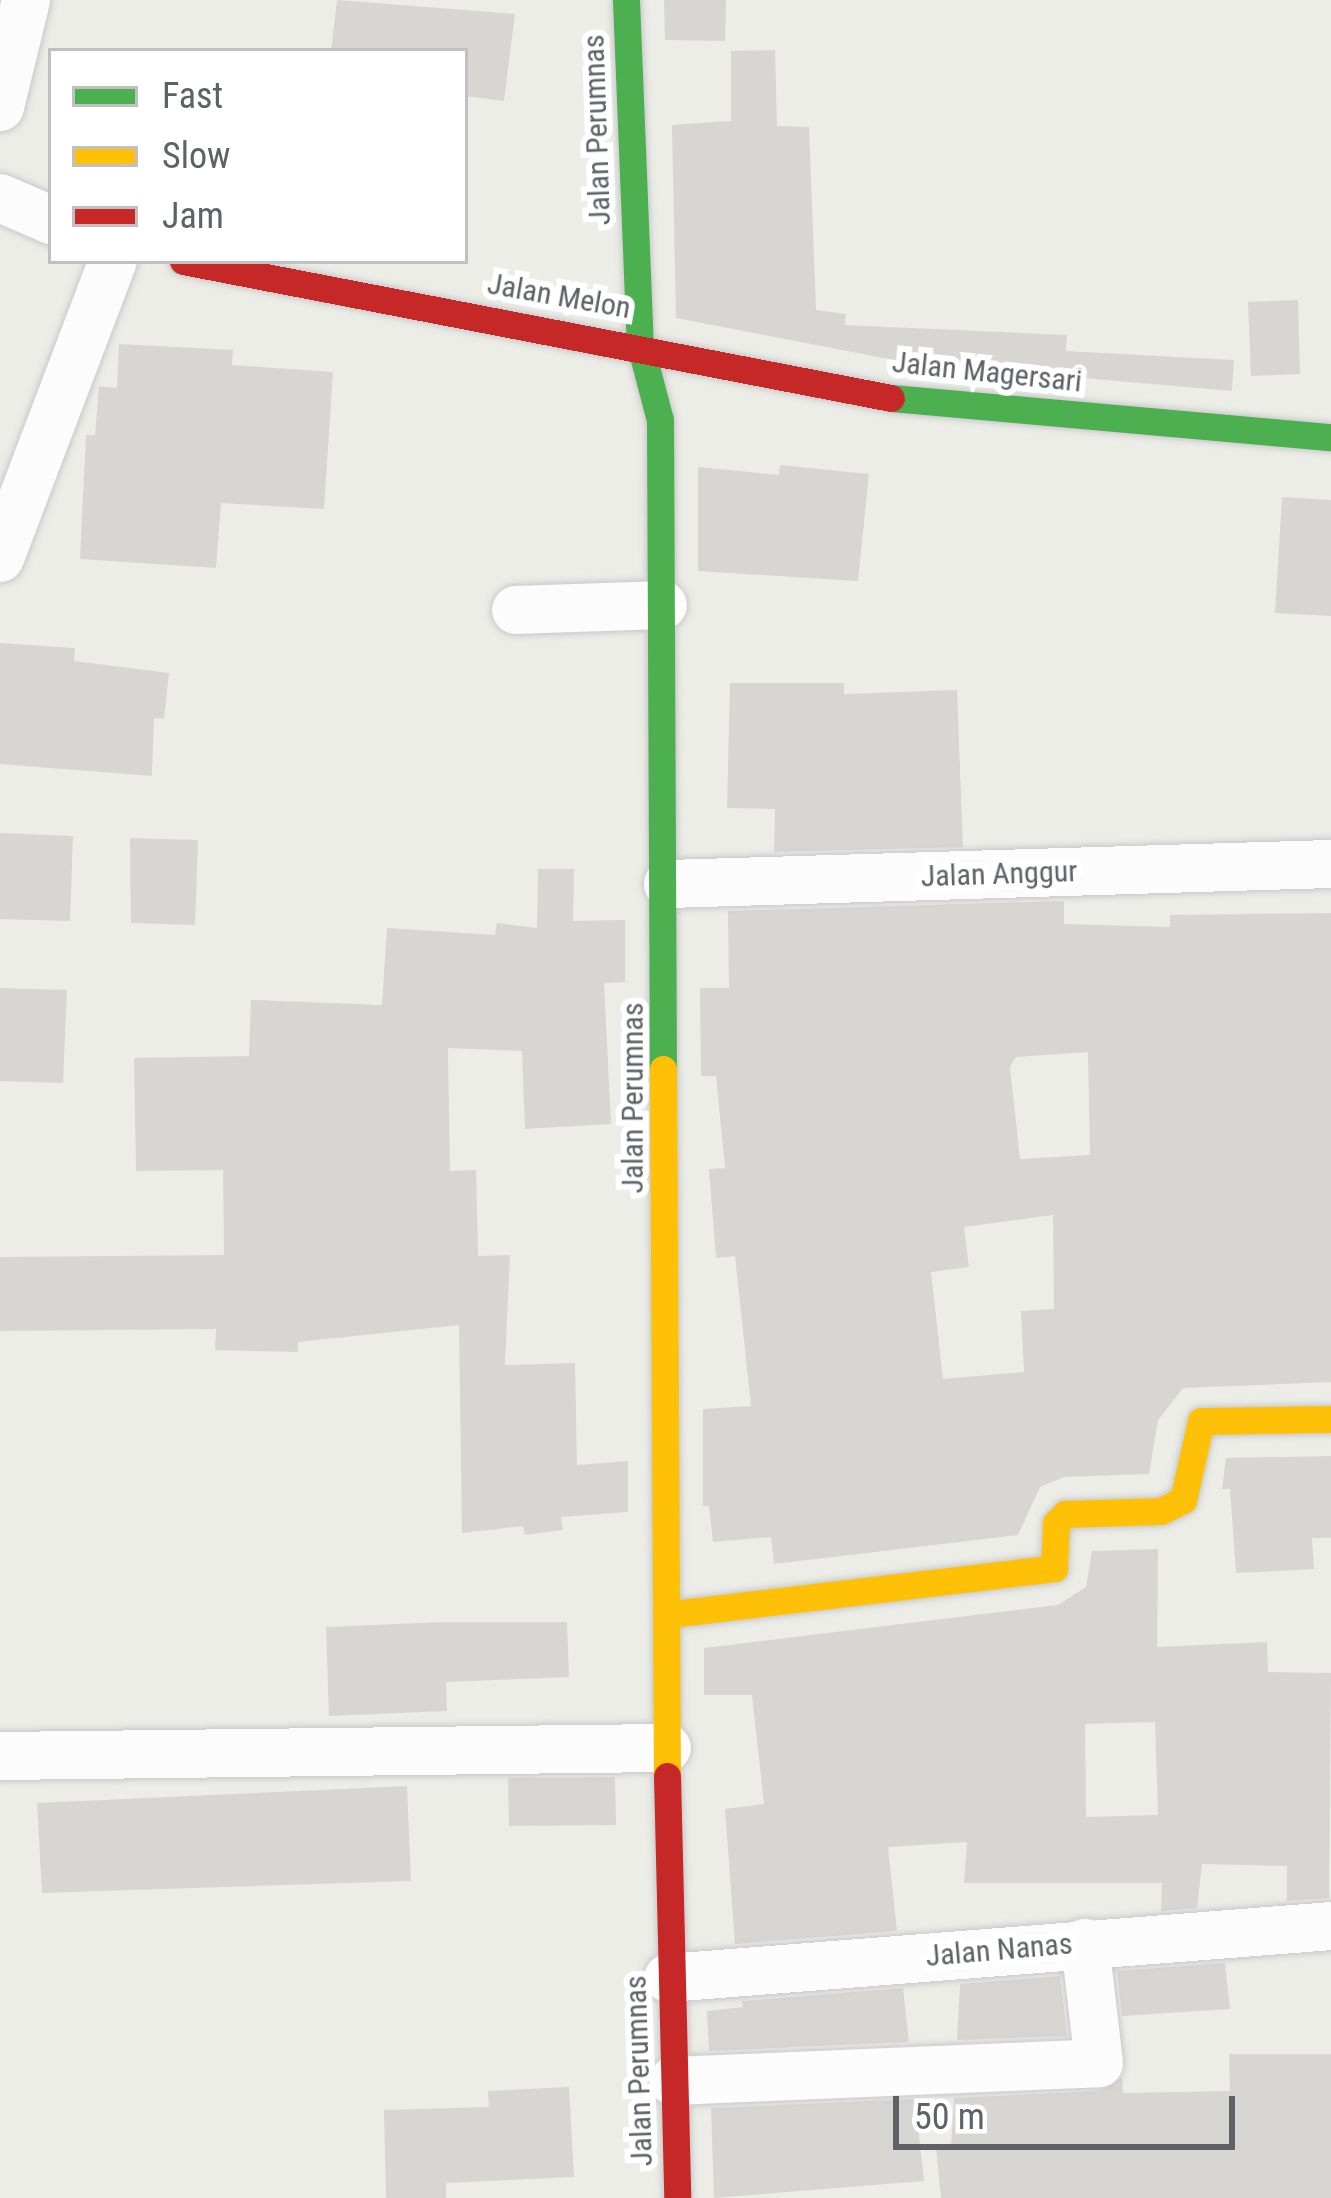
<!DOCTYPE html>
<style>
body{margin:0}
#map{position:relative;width:1331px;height:2198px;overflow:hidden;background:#edede8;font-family:"Roboto Condensed",sans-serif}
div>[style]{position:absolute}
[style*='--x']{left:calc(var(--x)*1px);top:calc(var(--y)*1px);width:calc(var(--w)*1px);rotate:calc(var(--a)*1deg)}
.building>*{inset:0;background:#d7d6d3}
.roads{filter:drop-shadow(0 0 3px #c9c9c9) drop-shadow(0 0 3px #c9c9c9)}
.street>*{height:48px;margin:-24px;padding:0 24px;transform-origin:24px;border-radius:24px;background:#fcfcfc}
.fast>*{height:27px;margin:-13.5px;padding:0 13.5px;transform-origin:13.5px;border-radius:13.5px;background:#4caf50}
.slow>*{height:27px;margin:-13.5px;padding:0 13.5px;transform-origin:13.5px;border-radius:13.5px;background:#ffc107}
.jam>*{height:27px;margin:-13.5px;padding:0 13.5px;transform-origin:13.5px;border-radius:13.5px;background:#c62828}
span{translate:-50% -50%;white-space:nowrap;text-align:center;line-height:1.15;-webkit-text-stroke:12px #fff;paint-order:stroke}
.street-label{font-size:30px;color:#5e6166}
.legend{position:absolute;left:48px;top:48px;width:420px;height:216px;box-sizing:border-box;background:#fff;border:3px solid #bfc0c2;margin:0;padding:15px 21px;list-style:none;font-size:36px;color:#5e6166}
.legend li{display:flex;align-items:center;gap:24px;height:60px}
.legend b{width:60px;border:3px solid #bfc0c2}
.scale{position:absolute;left:893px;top:2096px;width:342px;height:54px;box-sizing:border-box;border:6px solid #5e6166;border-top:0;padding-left:15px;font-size:36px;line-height:42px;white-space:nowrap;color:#5e6166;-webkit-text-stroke:9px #fff;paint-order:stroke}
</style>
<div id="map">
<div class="building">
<div style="clip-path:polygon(337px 0,515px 14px,504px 101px,465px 96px,465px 51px,331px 51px)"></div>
<div style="clip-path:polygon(664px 0,726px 0,725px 41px,665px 40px)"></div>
<div style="clip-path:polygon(775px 50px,777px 126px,809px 127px,816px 310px,846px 314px,845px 325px,1067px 335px,1066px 351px,1234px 360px,1232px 391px,909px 363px,676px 318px,672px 125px,731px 121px,731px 51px)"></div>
<div style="clip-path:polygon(1298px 300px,1300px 374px,1251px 376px,1248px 302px)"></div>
<div style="clip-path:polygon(119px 344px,233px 350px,232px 365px,333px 372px,324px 509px,221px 503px,216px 568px,80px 559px,86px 435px,95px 435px,99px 386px,117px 388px)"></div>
<div style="clip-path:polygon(780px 465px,869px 474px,858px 581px,698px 571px,698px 467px,779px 475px)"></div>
<div style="clip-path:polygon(1282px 497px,1331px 500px,1331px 616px,1275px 613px)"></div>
<div style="clip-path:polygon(0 643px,75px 648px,74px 661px,169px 673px,164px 719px,154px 718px,152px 776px,0 764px)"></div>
<div style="clip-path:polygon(730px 683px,844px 683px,844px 694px,957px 690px,963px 847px,774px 852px,775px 809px,727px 808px)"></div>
<div style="clip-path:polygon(0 833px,73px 836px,70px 921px,0 919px)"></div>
<div style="clip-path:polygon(130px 838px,198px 840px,195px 925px,131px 923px)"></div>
<div style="clip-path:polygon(538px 869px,574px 869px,573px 921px,625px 920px,625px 982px,604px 983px,611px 1124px,525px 1129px,522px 1051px,448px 1048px,450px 1171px,476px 1170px,478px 1256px,510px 1255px,505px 1365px,575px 1363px,577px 1465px,628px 1461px,628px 1512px,561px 1517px,563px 1530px,525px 1535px,523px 1526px,462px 1533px,459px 1325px,298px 1342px,298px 1352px,215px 1350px,216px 1329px,0 1331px,0 1257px,224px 1255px,223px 1170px,136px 1171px,134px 1058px,249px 1056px,251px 1000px,382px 1005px,387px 928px,495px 935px,497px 923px,537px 928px)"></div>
<div style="clip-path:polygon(evenodd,1064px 901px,1064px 924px,1170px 927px,1170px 915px,1331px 913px,1331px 1382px,1183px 1388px,1158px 1420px,1149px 1474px,1064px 1477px,1040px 1487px,1018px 1535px,774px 1564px,771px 1537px,713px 1542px,709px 1506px,703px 1506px,703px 1409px,751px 1406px,735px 1256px,716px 1258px,709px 1169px,725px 1168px,716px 1076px,701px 1076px,700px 988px,729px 988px,728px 911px,1064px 901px,1088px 1052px,1090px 1155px,1020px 1159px,1010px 1067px,1016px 1057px,1088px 1052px,1064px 901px,1053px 1215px,1054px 1309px,1021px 1311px,1024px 1372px,943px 1379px,931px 1272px,969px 1267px,964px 1227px,1053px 1215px)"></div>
<div style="clip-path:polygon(0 988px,67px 990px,63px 1083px,0 1081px)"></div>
<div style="clip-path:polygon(1331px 1456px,1331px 1538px,1312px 1538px,1314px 1569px,1236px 1573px,1230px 1489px,1222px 1489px,1226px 1458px)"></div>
<div style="clip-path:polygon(evenodd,1158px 1549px,1157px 1647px,1267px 1642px,1268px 1672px,1331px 1673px,1329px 1898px,1287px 1901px,1287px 1866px,1202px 1864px,1197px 1908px,1161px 1911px,1162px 1883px,964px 1883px,967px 1842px,888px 1847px,897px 1931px,735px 1944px,725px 1809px,764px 1804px,752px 1695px,704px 1695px,704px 1648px,1058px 1605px,1086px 1587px,1092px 1551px,1158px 1549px,1155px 1722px,1158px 1815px,1086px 1817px,1085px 1724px,1155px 1722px)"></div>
<div style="clip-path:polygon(444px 1622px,567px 1622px,569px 1677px,446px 1682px,447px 1711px,329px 1716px,326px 1627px)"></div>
<div style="clip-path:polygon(615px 1777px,616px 1825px,509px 1826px,508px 1778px)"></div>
<div style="clip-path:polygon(407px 1786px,411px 1881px,42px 1893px,37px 1803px)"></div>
<div style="clip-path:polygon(1225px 1963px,1230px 2009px,1122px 2016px,1117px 1971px)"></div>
<div style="clip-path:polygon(1060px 1976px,1067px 2036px,957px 2040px,960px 1984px)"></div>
<div style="clip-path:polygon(903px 1988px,909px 2042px,709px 2051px,707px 2011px,743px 2007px,742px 2001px)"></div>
<div style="clip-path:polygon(1229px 2054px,1331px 2054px,1331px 2198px,941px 2198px,936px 2148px,951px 2147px,954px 2098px,1100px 2091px,1122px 2078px,1123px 2093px,1230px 2091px)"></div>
<div style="clip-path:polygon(569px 2087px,574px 2177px,446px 2183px,446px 2198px,386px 2198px,384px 2110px,489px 2107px,488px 2091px)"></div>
<div style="clip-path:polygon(915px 2099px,924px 2181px,714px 2198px,711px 2108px)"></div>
</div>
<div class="roads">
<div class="street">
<div style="--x:0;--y:107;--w:110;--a:-76.3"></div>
<div style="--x:0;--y:198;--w:56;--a:23.3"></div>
<div style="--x:0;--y:558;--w:318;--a:-69.2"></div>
<div style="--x:516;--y:610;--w:147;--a:-1.9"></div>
<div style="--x:668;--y:884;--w:663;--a:-1.73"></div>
<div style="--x:0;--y:1756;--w:667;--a:-0.69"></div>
<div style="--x:668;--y:1978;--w:665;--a:-4.48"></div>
<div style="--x:673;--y:2081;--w:426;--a:-2.4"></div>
<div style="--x:1099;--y:2063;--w:121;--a:-96.7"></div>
</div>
<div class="fast">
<div style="--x:626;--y:0;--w:344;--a:87.7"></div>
<div style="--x:640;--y:344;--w:79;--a:75.3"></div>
<div style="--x:660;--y:420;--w:649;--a:89.74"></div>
<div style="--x:891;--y:398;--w:442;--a:5.1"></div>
</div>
<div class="slow">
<div style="--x:663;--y:1069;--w:707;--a:89.68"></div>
<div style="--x:671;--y:1614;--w:386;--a:-6.8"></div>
<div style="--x:1054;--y:1568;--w:45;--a:-87.5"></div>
<div style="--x:1056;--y:1523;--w:13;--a:-45"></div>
<div style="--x:1065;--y:1514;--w:96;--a:-1.8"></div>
<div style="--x:1161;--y:1511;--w:25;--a:-27"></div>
<div style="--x:1183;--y:1500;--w:81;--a:-77.2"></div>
<div style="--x:1201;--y:1421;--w:130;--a:-0.9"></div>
</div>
<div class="jam">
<div style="--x:183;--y:261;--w:721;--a:10.95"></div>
<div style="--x:667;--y:1776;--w:422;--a:88.6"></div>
</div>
</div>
<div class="street-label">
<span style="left:597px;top:130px;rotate:-92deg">Jalan Perumnas</span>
<span style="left:559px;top:296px;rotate:10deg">Jalan Melon</span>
<span style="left:987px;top:372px;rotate:6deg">Jalan Magersari</span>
<span style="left:999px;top:874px;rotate:-2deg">Jalan Anggur</span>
<span style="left:633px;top:1098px;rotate:-90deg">Jalan Perumnas</span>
<span style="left:999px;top:1950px;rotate:-5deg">Jalan Nanas</span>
<span style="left:639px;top:2071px;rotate:-92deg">Jalan Perumnas</span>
</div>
<ul class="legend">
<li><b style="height:15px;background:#4caf50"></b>Fast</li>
<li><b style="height:15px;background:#ffc107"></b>Slow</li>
<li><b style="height:15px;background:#c62828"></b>Jam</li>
</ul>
<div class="scale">50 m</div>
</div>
